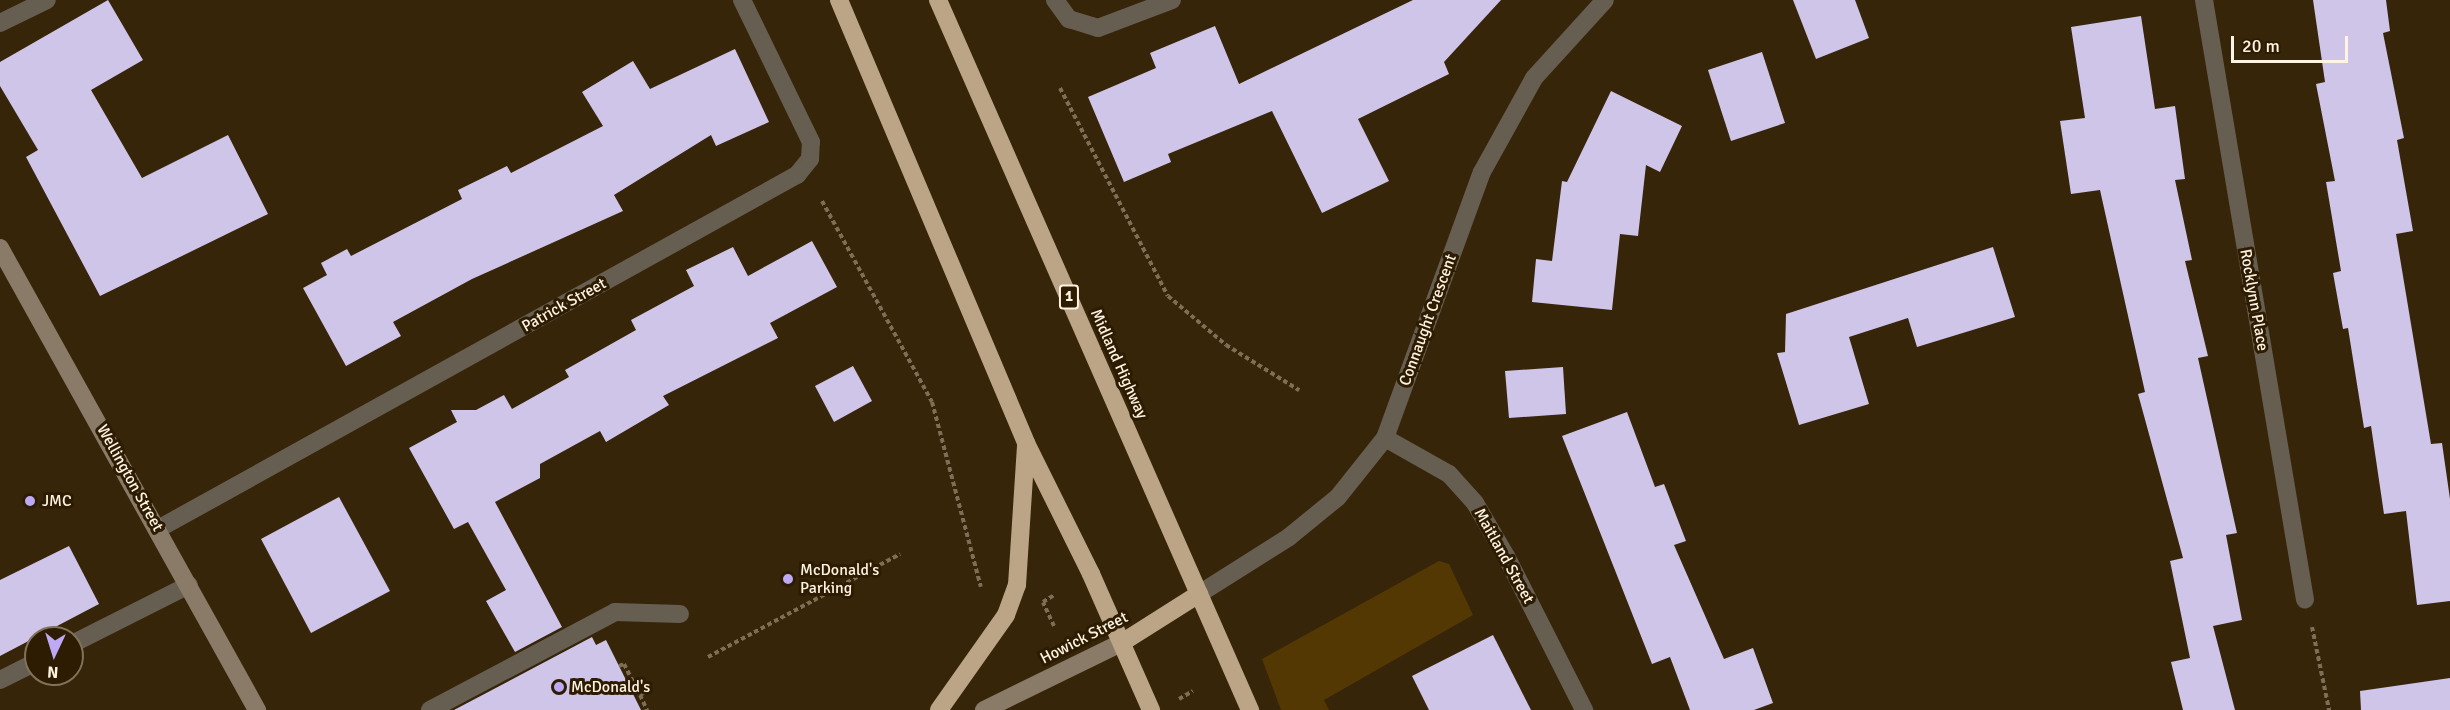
<!DOCTYPE html>
<style>
body{margin:0}
#map{position:relative;width:2450px;height:710px;overflow:hidden;background:#372509;font-family:Signika,sans-serif}
div>[style]{position:absolute}
[style*='--x']{left:calc(var(--x)*1px);top:calc(var(--y)*1px);width:calc(var(--w)*1px);rotate:calc(var(--a)*1deg)}
.green>*{inset:0;background:#543804}
.building>*{inset:0;background:#cec5e9}
.path>*{height:4px;margin-top:-2px;transform-origin:0;background:repeating-linear-gradient(90deg,#7e6e56 0 4.5px,transparent 0 7.5px)}
.lane>*{height:18px;margin:-9px;padding:0 9px;transform-origin:9px;border-radius:9px;background:#665e51}
.street>*{height:18px;margin:-9px;padding:0 9px;transform-origin:9px;border-radius:9px;background:#665e51}
.secondary>*{height:18px;margin:-9px;padding:0 9px;transform-origin:9px;border-radius:9px;background:#897b67}
.highway>*{height:18px;margin:-9px;padding:0 9px;transform-origin:9px;border-radius:9px;background:#bba586}
.dots>*{width:16px;height:16px;translate:-50% -50%;box-sizing:border-box;border:3px solid #2d1c01;border-radius:50%}
span{translate:-50% -50%;white-space:nowrap;text-align:center;line-height:1.15;-webkit-text-stroke:6px #2d1c01;paint-order:stroke}
.shield-label span{padding:2px 4px;background:#2d1c01;border:2px solid;border-radius:4px;-webkit-text-stroke-width:0}
.shield-label{font-size:15px;color:#fff3e3;font-weight:700}
.street-label{font-size:16px;color:#fff3e3}
.poi-label{font-size:16px;color:#fff3e3}
.left{translate:0 -50%;text-align:left}
.north{position:absolute;left:24px;top:626px;width:60px;height:60px;box-sizing:border-box;background:#2d1c01;border:2px solid #81725b;border-radius:50%;rotate:184deg;font-size:16px;font-weight:700;line-height:24px;text-align:center;color:#fff3e3}
.north::after{content:'';display:block;margin:auto;width:21px;height:27px;background:#bea9f5;clip-path:polygon(50% 0,100% 100%,50% 72%,0 100%)}
.scale{position:absolute;left:2231px;top:36px;width:117px;height:27px;box-sizing:border-box;border:3px solid #fff3e3;border-top:0;padding-left:8px;font-size:18px;line-height:21px;white-space:nowrap;color:#fff3e3;-webkit-text-stroke:4px #2d1c01;paint-order:stroke}
</style>
<div id="map">
<div class="green">
<div style="clip-path:polygon(1439px 561px,1449px 564px,1473px 615px,1324px 700px,1329px 710px,1281px 710px,1262px 659px)"></div>
</div>
<div class="building">
<div style="clip-path:polygon(108px 0,143px 60px,91px 90px,142px 178px,228px 135px,268px 214px,100px 296px,26px 157px,38px 150px,0 86px,0 62px)"></div>
<div style="clip-path:polygon(1413px 0,1501px 0,1444px 62px,1449px 74px,1358px 119px,1389px 181px,1322px 213px,1272px 111px,1168px 154px,1171px 162px,1124px 182px,1088px 97px,1156px 68px,1150px 53px,1215px 26px,1239px 84px)"></div>
<div style="clip-path:polygon(1793px 0,1855px 0,1869px 38px,1816px 59px)"></div>
<div style="clip-path:polygon(2313px 0,2386px 0,2390px 31px,2383px 33px,2404px 138px,2397px 140px,2413px 231px,2396px 234px,2431px 444px,2442px 443px,2450px 499px,2450px 601px,2417px 605px,2406px 511px,2384px 514px,2371px 426px,2364px 428px,2348px 328px,2343px 329px,2333px 273px,2341px 271px,2326px 182px,2335px 181px,2316px 84px,2325px 82px)"></div>
<div style="clip-path:polygon(2141px 16px,2155px 109px,2175px 106px,2185px 179px,2175px 180px,2192px 260px,2185px 261px,2208px 356px,2198px 358px,2237px 533px,2226px 535px,2242px 620px,2213px 626px,2235px 710px,2183px 710px,2171px 662px,2190px 658px,2170px 561px,2183px 558px,2138px 394px,2145px 392px,2100px 190px,2071px 194px,2060px 121px,2085px 118px,2071px 27px)"></div>
<div style="clip-path:polygon(735px 49px,769px 122px,716px 146px,711px 135px,614px 195px,623px 211px,472px 279px,393px 322px,401px 336px,346px 366px,303px 288px,327px 275px,321px 263px,347px 249px,351px 256px,462px 199px,458px 190px,507px 166px,511px 173px,603px 126px,582px 92px,633px 61px,650px 89px)"></div>
<div style="clip-path:polygon(1762px 52px,1785px 123px,1731px 141px,1708px 70px)"></div>
<div style="clip-path:polygon(1611px 91px,1682px 126px,1660px 172px,1646px 165px,1638px 236px,1620px 234px,1612px 310px,1532px 302px,1536px 259px,1552px 261px,1562px 181px,1567px 182px)"></div>
<div style="clip-path:polygon(812px 241px,837px 287px,770px 323px,778px 338px,663px 396px,669px 405px,606px 442px,600px 431px,540px 464px,540px 478px,495px 502px,562px 627px,515px 652px,486px 601px,506px 590px,468px 522px,454px 529px,409px 448px,457px 422px,451px 410px,476px 410px,504px 395px,512px 409px,569px 377px,565px 370px,636px 330px,631px 320px,694px 286px,686px 270px,733px 247px,748px 276px)"></div>
<div style="clip-path:polygon(1993px 247px,2015px 317px,1917px 347px,1908px 318px,1849px 337px,1869px 404px,1799px 425px,1777px 353px,1785px 352px,1786px 314px)"></div>
<div style="clip-path:polygon(853px 366px,872px 401px,834px 422px,815px 386px)"></div>
<div style="clip-path:polygon(1563px 367px,1566px 414px,1509px 418px,1505px 371px)"></div>
<div style="clip-path:polygon(1627px 412px,1655px 487px,1664px 484px,1686px 541px,1674px 545px,1724px 659px,1753px 648px,1773px 703px,1754px 710px,1690px 710px,1670px 657px,1652px 664px,1562px 436px)"></div>
<div style="clip-path:polygon(339px 497px,390px 591px,311px 633px,261px 539px)"></div>
<div style="clip-path:polygon(69px 546px,99px 604px,0 656px,0 580px)"></div>
<div style="clip-path:polygon(1493px 635px,1531px 710px,1429px 710px,1412px 676px)"></div>
<div style="clip-path:polygon(592px 637px,596px 645px,606px 640px,641px 710px,454px 710px)"></div>
<div style="clip-path:polygon(2450px 678px,2450px 710px,2361px 710px,2360px 691px)"></div>
</div>
<div class="path">
<div style="--x:1060;--y:88;--w:234;--a:62.6"></div>
<div style="--x:1168;--y:296;--w:76;--a:40.2"></div>
<div style="--x:1226;--y:345;--w:86;--a:31.7"></div>
<div style="--x:822;--y:201;--w:229;--a:61.3"></div>
<div style="--x:932;--y:402;--w:191;--a:75.2"></div>
<div style="--x:1054;--y:626;--w:26;--a:-115"></div>
<div style="--x:1043;--y:602;--w:13;--a:-32"></div>
<div style="--x:2312;--y:627;--w:85;--a:78.4"></div>
<div style="--x:708;--y:657;--w:218;--a:-28.2"></div>
<div style="--x:619;--y:666;--w:5;--a:-22"></div>
<div style="--x:624;--y:664;--w:35;--a:63"></div>
<div style="--x:640;--y:695;--w:8;--a:-30"></div>
<div style="--x:640;--y:695;--w:17;--a:65"></div>
<div style="--x:1179;--y:699;--w:16;--a:-30"></div>
</div>
<div class="lane">
<div style="--x:72;--y:644;--w:131;--a:-26.8"></div>
<div style="--x:0;--y:680;--w:40;--a:-26.6"></div>
<div style="--x:430;--y:710;--w:209;--a:-27.9"></div>
<div style="--x:615;--y:612;--w:65;--a:1.8"></div>
</div>
<div class="street">
<div style="--x:1055;--y:0;--w:24;--a:54"></div>
<div style="--x:1069;--y:19;--w:30;--a:17"></div>
<div style="--x:1098;--y:28;--w:79;--a:-20.7"></div>
<div style="--x:2204;--y:0;--w:608;--a:80.44"></div>
<div style="--x:0;--y:23;--w:52;--a:-26.1"></div>
<div style="--x:1385;--y:438;--w:73;--a:29.4"></div>
<div style="--x:1449;--y:474;--w:39;--a:48"></div>
<div style="--x:1475;--y:503;--w:61;--a:59.7"></div>
<div style="--x:1506;--y:556;--w:173;--a:63.1"></div>
<div style="--x:158;--y:529;--w:731;--a:-28.99"></div>
<div style="--x:797;--y:175;--w:21;--a:-51"></div>
<div style="--x:810;--y:159;--w:17;--a:-87"></div>
<div style="--x:811;--y:142;--w:158;--a:-115.9"></div>
<div style="--x:1199;--y:594;--w:107;--a:-32.3"></div>
<div style="--x:1289;--y:537;--w:63;--a:-39.2"></div>
<div style="--x:1338;--y:497;--w:75;--a:-51.5"></div>
<div style="--x:1385;--y:438;--w:283;--a:-70"></div>
<div style="--x:1482;--y:172;--w:107;--a:-61"></div>
<div style="--x:1534;--y:78;--w:105;--a:-47.7"></div>
</div>
<div class="secondary">
<div style="--x:0;--y:248;--w:529;--a:60.91"></div>
<div style="--x:984;--y:710;--w:155;--a:-26.1"></div>
</div>
<div class="highway">
<div style="--x:839;--y:0;--w:481;--a:67.1"></div>
<div style="--x:1026;--y:443;--w:146;--a:63.6"></div>
<div style="--x:1091;--y:574;--w:149;--a:66.2"></div>
<div style="--x:938;--y:0;--w:776;--a:66.28"></div>
<div style="--x:1123;--y:642;--w:90;--a:-32.3"></div>
<div style="--x:939;--y:710;--w:116;--a:-54.8"></div>
<div style="--x:1006;--y:615;--w:32;--a:-70"></div>
<div style="--x:1017;--y:585;--w:140;--a:-86.3"></div>
</div>
<div class="dots">
<div style="left:30px;top:501px;background:#bea9f5"></div>
<div style="left:788px;top:579px;background:#bea9f5"></div>
<div style="left:559px;top:687px;background:#bea9f5"></div>
</div>
<div class="shield-label">
<span style="left:1069px;top:297px">1</span>
</div>
<div class="street-label">
<span style="left:2254px;top:300px;rotate:80deg">Rocklynn Place</span>
<span style="left:564px;top:305px;rotate:-29deg">Patrick Street</span>
<span style="left:1428px;top:320px;rotate:-70deg">Connaught Crescent</span>
<span style="left:1119px;top:364px;rotate:66deg">Midland Highway</span>
<span style="left:130px;top:478px;rotate:61deg">Wellington Street</span>
<span style="left:1504px;top:556px;rotate:61deg">Maitland Street</span>
<span style="left:1084px;top:638px;rotate:-27deg">Howick Street</span>
</div>
<div class="poi-label">
<span class="left" style="left:42px;top:501px">JMC</span>
<span class="left" style="left:800px;top:579px">McDonald's<br>Parking</span>
<span class="left" style="left:571px;top:687px">McDonald's</span>
</div>
<div class="north">N</div>
<div class="scale">20 m</div>
</div>
